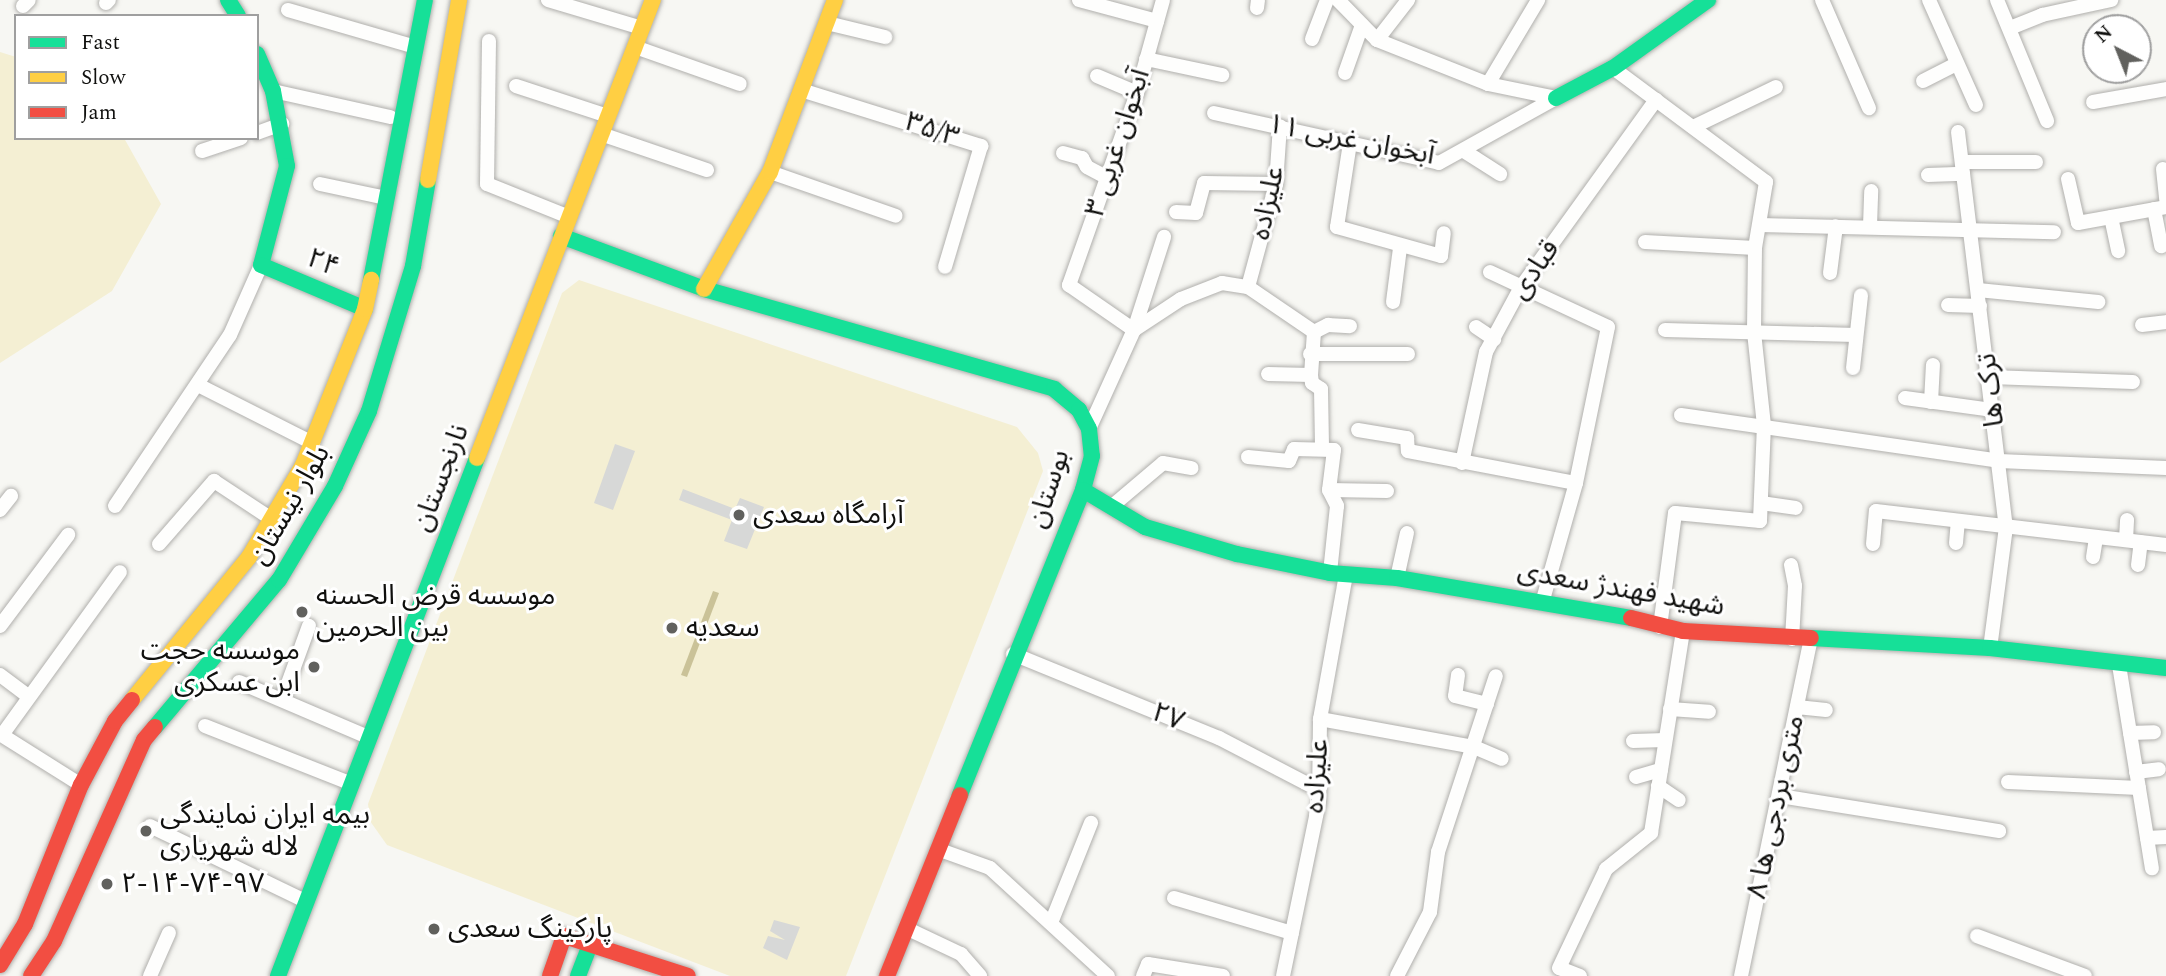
<!DOCTYPE html>
<meta charset="utf-8">
<style>
body{margin:0}
#map{position:relative;width:2166px;height:976px;overflow:hidden;background:#f7f7f3;font-family:Spectral,"Noto Sans Arabic",serif}
div>[style]{position:absolute}
[style*='--x']{left:calc(var(--x)*1px);top:calc(var(--y)*1px);width:calc(var(--w)*1px);rotate:calc(var(--a)*1deg)}
.green>*{inset:0;background:#f4efd3}
.water>*{inset:0;background:#cac298}
.building>*{inset:0;background:#d7d8d7}
.roads{filter:drop-shadow(0 0 2px #b0afac) drop-shadow(0 0 2px #b0afac)}
.street>*{height:14px;margin:-7px;padding:0 7px;transform-origin:7px;border-radius:7px;background:#fefefd}
.fast>*{height:16px;margin:-8px;padding:0 8px;transform-origin:8px;border-radius:8px;background:#16e098}
.slow>*{height:16px;margin:-8px;padding:0 8px;transform-origin:8px;border-radius:8px;background:#ffcf43}
.jam>*{height:16px;margin:-8px;padding:0 8px;transform-origin:8px;border-radius:8px;background:#f24e42}
.dots>*{width:19px;height:19px;translate:-50% -50%;box-sizing:border-box;border:4px solid #fff;border-radius:50%}
span{translate:-50% -50%;white-space:nowrap;text-align:center;line-height:1.15;-webkit-text-stroke:6px #fff;paint-order:stroke}
.street-label{font-size:28px;color:#10100e}
.poi-label{font-size:28px;color:#10100e}
.left{translate:0 -50%;text-align:left}
.right{translate:-100% -50%;text-align:right}
.legend{position:absolute;left:14px;top:14px;width:245px;height:126px;box-sizing:border-box;background:#fff;border:2px solid #9f9f9f;margin:0;padding:9px 12px;list-style:none;font-size:21px;color:#10100e}
.legend li{display:flex;align-items:center;gap:14px;height:35px}
.legend b{width:35px;border:2px solid #9f9f9f}
.north{position:absolute;left:2082px;top:14px;width:70px;height:70px;box-sizing:border-box;background:#fff;border:2px solid #9f9f9f;border-radius:50%;rotate:318deg;font-size:19px;font-weight:700;line-height:28px;text-align:center;color:#10100e}
.north::after{content:'';display:block;margin:auto;width:24px;height:32px;background:#61615e;clip-path:polygon(50% 0,100% 100%,50% 72%,0 100%)}
</style>
<div id="map">
<div class="green">
<div style="clip-path:polygon(0 52px,16px 57px,16px 138px,124px 138px,161px 204px,112px 291px,0 363px)"></div>
<div style="clip-path:polygon(579px 280px,1017px 427px,1038px 453px,1043px 471px,846px 976px,730px 976px,387px 845px,370px 821px,368px 804px,562px 293px)"></div>
</div>
<div class="water">
<div style="clip-path:polygon(713px 591px,719px 593px,687px 677px,681px 675px)"></div>
</div>
<div class="building">
<div style="clip-path:polygon(615px 444px,635px 451px,613px 510px,594px 503px)"></div>
<div style="clip-path:polygon(683px 489px,735px 509px,740px 498px,764px 507px,747px 549px,724px 541px,732px 520px,679px 500px)"></div>
<div style="clip-path:polygon(774px 920px,800px 927px,787px 960px,763px 948px,768px 936px,785px 940px,770px 931px)"></div>
</div>
<div class="roads">
<div class="street">
<div style="--x:548;--y:0;--w:98;--a:16.6"></div>
<div style="--x:1079;--y:0;--w:81;--a:15.1"></div>
<div style="--x:1163;--y:0;--w:97;--a:105.6"></div>
<div style="--x:1137;--y:93;--w:204;--a:109.5"></div>
<div style="--x:1069;--y:285;--w:79;--a:34.7"></div>
<div style="--x:1134;--y:330;--w:56;--a:-33.4"></div>
<div style="--x:1181;--y:299;--w:44;--a:-21.3"></div>
<div style="--x:1222;--y:283;--w:26;--a:9"></div>
<div style="--x:1248;--y:287;--w:80;--a:34.3"></div>
<div style="--x:1314;--y:332;--w:43;--a:94"></div>
<div style="--x:1311;--y:375;--w:8;--a:83"></div>
<div style="--x:1312;--y:383;--w:11;--a:34"></div>
<div style="--x:1321;--y:389;--w:60;--a:89"></div>
<div style="--x:1338;--y:0;--w:56;--a:45.7"></div>
<div style="--x:1377;--y:40;--w:119;--a:21.6"></div>
<div style="--x:1488;--y:84;--w:69;--a:11.6"></div>
<div style="--x:1822;--y:0;--w:118;--a:66.5"></div>
<div style="--x:1929;--y:0;--w:115;--a:65.9"></div>
<div style="--x:1997;--y:0;--w:131;--a:67.5"></div>
<div style="--x:106;--y:3;--w:4;--a:-45"></div>
<div style="--x:23;--y:6;--w:8;--a:-45"></div>
<div style="--x:1257;--y:8;--w:8;--a:-83"></div>
<div style="--x:288;--y:10;--w:132;--a:16.2"></div>
<div style="--x:827;--y:23;--w:60;--a:13.6"></div>
<div style="--x:2010;--y:28;--w:35;--a:-22"></div>
<div style="--x:2042;--y:15;--w:71;--a:-12.3"></div>
<div style="--x:1312;--y:39;--w:42;--a:-69"></div>
<div style="--x:1377;--y:40;--w:51;--a:-52.2"></div>
<div style="--x:489;--y:41;--w:143;--a:90.8"></div>
<div style="--x:487;--y:184;--w:88;--a:21.9"></div>
<div style="--x:635;--y:47;--w:111;--a:19.4"></div>
<div style="--x:1146;--y:59;--w:78;--a:11.9"></div>
<div style="--x:1613;--y:68;--w:191;--a:36.7"></div>
<div style="--x:1766;--y:182;--w:67;--a:99.5"></div>
<div style="--x:1755;--y:248;--w:84;--a:90.7"></div>
<div style="--x:1754;--y:332;--w:94;--a:83.9"></div>
<div style="--x:1764;--y:425;--w:96;--a:92.4"></div>
<div style="--x:1760;--y:521;--w:85;--a:-174.6"></div>
<div style="--x:1675;--y:513;--w:115;--a:97.5"></div>
<div style="--x:1345;--y:73;--w:51;--a:-70.5"></div>
<div style="--x:1097;--y:76;--w:43;--a:23"></div>
<div style="--x:1923;--y:81;--w:38;--a:-27"></div>
<div style="--x:1488;--y:84;--w:98;--a:-59.2"></div>
<div style="--x:516;--y:86;--w:97;--a:18.1"></div>
<div style="--x:801;--y:90;--w:189;--a:17.3"></div>
<div style="--x:981;--y:146;--w:126;--a:106.6"></div>
<div style="--x:273;--y:91;--w:120;--a:12.5"></div>
<div style="--x:2093;--y:102;--w:74;--a:-10.1"></div>
<div style="--x:1214;--y:113;--w:230;--a:12.5"></div>
<div style="--x:1439;--y:163;--w:134;--a:-29.1"></div>
<div style="--x:1693;--y:127;--w:92;--a:-25.7"></div>
<div style="--x:1958;--y:132;--w:398;--a:83.1"></div>
<div style="--x:2006;--y:527;--w:122;--a:97.5"></div>
<div style="--x:257;--y:133;--w:27;--a:-20"></div>
<div style="--x:601;--y:134;--w:112;--a:18.8"></div>
<div style="--x:1350;--y:143;--w:85;--a:98.8"></div>
<div style="--x:1337;--y:227;--w:108;--a:15.6"></div>
<div style="--x:1441;--y:256;--w:23;--a:-83"></div>
<div style="--x:202;--y:151;--w:41;--a:-18.4"></div>
<div style="--x:1464;--y:151;--w:43;--a:32.6"></div>
<div style="--x:1063;--y:153;--w:20;--a:15"></div>
<div style="--x:1082;--y:158;--w:10;--a:61"></div>
<div style="--x:1087;--y:167;--w:24;--a:28"></div>
<div style="--x:1962;--y:162;--w:74;--a:0"></div>
<div style="--x:2163;--y:169;--w:31;--a:84"></div>
<div style="--x:770;--y:172;--w:133;--a:19.2"></div>
<div style="--x:1928;--y:175;--w:35;--a:-2"></div>
<div style="--x:2068;--y:179;--w:45;--a:77.2"></div>
<div style="--x:2078;--y:223;--w:89;--a:-10.3"></div>
<div style="--x:320;--y:184;--w:67;--a:12"></div>
<div style="--x:2154;--y:209;--w:38;--a:79"></div>
<div style="--x:1176;--y:212;--w:20;--a:3"></div>
<div style="--x:1196;--y:213;--w:31;--a:-75"></div>
<div style="--x:1204;--y:183;--w:72;--a:0.8"></div>
<div style="--x:2111;--y:217;--w:35;--a:78"></div>
<div style="--x:1760;--y:225;--w:294;--a:1.4"></div>
<div style="--x:1870;--y:226;--w:35;--a:-88"></div>
<div style="--x:1645;--y:242;--w:110;--a:3.1"></div>
<div style="--x:1490;--y:272;--w:130;--a:25"></div>
<div style="--x:1608;--y:327;--w:159;--a:101.6"></div>
<div style="--x:1576;--y:483;--w:125;--a:105.8"></div>
<div style="--x:1830;--y:273;--w:47;--a:-82.7"></div>
<div style="--x:1248;--y:287;--w:107;--a:-74.8"></div>
<div style="--x:1276;--y:184;--w:58;--a:-86.1"></div>
<div style="--x:1978;--y:290;--w:121;--a:5.7"></div>
<div style="--x:1393;--y:302;--w:54;--a:-82.6"></div>
<div style="--x:1948;--y:305;--w:32;--a:2"></div>
<div style="--x:2142;--y:325;--w:24;--a:-7"></div>
<div style="--x:1476;--y:327;--w:22;--a:34"></div>
<div style="--x:1665;--y:330;--w:191;--a:1.5"></div>
<div style="--x:1314;--y:332;--w:16;--a:-27"></div>
<div style="--x:1328;--y:325;--w:22;--a:3"></div>
<div style="--x:1310;--y:354;--w:98;--a:0"></div>
<div style="--x:1853;--y:368;--w:73;--a:-83.7"></div>
<div style="--x:1268;--y:374;--w:43;--a:1.3"></div>
<div style="--x:1990;--y:377;--w:143;--a:2"></div>
<div style="--x:198;--y:385;--w:129;--a:26.8"></div>
<div style="--x:1905;--y:398;--w:89;--a:7.8"></div>
<div style="--x:1931;--y:402;--w:37;--a:-87"></div>
<div style="--x:1681;--y:415;--w:321;--a:8.2"></div>
<div style="--x:1999;--y:461;--w:167;--a:2.4"></div>
<div style="--x:1089;--y:429;--w:109;--a:-65.6"></div>
<div style="--x:1134;--y:330;--w:98;--a:-72.1"></div>
<div style="--x:1358;--y:430;--w:50;--a:9.3"></div>
<div style="--x:1407;--y:438;--w:13;--a:86"></div>
<div style="--x:1408;--y:451;--w:171;--a:10.8"></div>
<div style="--x:1248;--y:457;--w:41;--a:5.6"></div>
<div style="--x:1289;--y:461;--w:13;--a:-67"></div>
<div style="--x:1294;--y:449;--w:40;--a:1.4"></div>
<div style="--x:1334;--y:450;--w:40;--a:97.1"></div>
<div style="--x:1329;--y:490;--w:18;--a:63"></div>
<div style="--x:1337;--y:506;--w:67;--a:96"></div>
<div style="--x:1462;--y:463;--w:114;--a:-77.8"></div>
<div style="--x:1486;--y:352;--w:74;--a:-61.7"></div>
<div style="--x:1521;--y:287;--w:231;--a:-54.2"></div>
<div style="--x:1329;--y:490;--w:58;--a:1"></div>
<div style="--x:1761;--y:503;--w:35;--a:8"></div>
<div style="--x:115;--y:506;--w:206;--a:-56.1"></div>
<div style="--x:230;--y:335;--w:77;--a:-66.1"></div>
<div style="--x:1111;--y:507;--w:68;--a:-40.2"></div>
<div style="--x:1163;--y:463;--w:29;--a:10"></div>
<div style="--x:0;--y:510;--w:18;--a:-52"></div>
<div style="--x:2126;--y:540;--w:20;--a:-87"></div>
<div style="--x:1956;--y:543;--w:22;--a:-85"></div>
<div style="--x:159;--y:544;--w:84;--a:-48.9"></div>
<div style="--x:214;--y:481;--w:71;--a:33.5"></div>
<div style="--x:1873;--y:544;--w:33;--a:-85"></div>
<div style="--x:1876;--y:511;--w:292;--a:6.7"></div>
<div style="--x:2093;--y:557;--w:20;--a:-81"></div>
<div style="--x:1791;--y:565;--w:21;--a:79"></div>
<div style="--x:1795;--y:586;--w:53;--a:93.2"></div>
<div style="--x:2138;--y:565;--w:23;--a:-83"></div>
<div style="--x:1397;--y:578;--w:46;--a:-77.5"></div>
<div style="--x:0;--y:626;--w:114;--a:-53.2"></div>
<div style="--x:1013;--y:654;--w:222;--a:22.2"></div>
<div style="--x:1219;--y:738;--w:113;--a:27.5"></div>
<div style="--x:2119;--y:665;--w:206;--a:80.8"></div>
<div style="--x:0;--y:675;--w:34;--a:37"></div>
<div style="--x:1458;--y:675;--w:21;--a:98"></div>
<div style="--x:1455;--y:696;--w:33;--a:14"></div>
<div style="--x:239;--y:682;--w:142;--a:23.1"></div>
<div style="--x:282;--y:700;--w:79;--a:-70"></div>
<div style="--x:1797;--y:707;--w:29;--a:6"></div>
<div style="--x:1670;--y:709;--w:39;--a:4"></div>
<div style="--x:1320;--y:719;--w:157;--a:10.3"></div>
<div style="--x:1474;--y:747;--w:30;--a:23"></div>
<div style="--x:205;--y:726;--w:158;--a:21.5"></div>
<div style="--x:2130;--y:733;--w:24;--a:-2"></div>
<div style="--x:0;--y:734;--w:96;--a:32.2"></div>
<div style="--x:2;--y:735;--w:201;--a:-54.1"></div>
<div style="--x:1633;--y:741;--w:32;--a:-2"></div>
<div style="--x:2136;--y:772;--w:23;--a:-7"></div>
<div style="--x:1636;--y:777;--w:26;--a:-16"></div>
<div style="--x:2008;--y:782;--w:131;--a:2.6"></div>
<div style="--x:1658;--y:786;--w:25;--a:34"></div>
<div style="--x:1780;--y:796;--w:222;--a:9.1"></div>
<div style="--x:150;--y:826;--w:174;--a:25.8"></div>
<div style="--x:2147;--y:838;--w:19;--a:-3"></div>
<div style="--x:940;--y:850;--w:53;--a:19.8"></div>
<div style="--x:990;--y:868;--w:160;--a:42.5"></div>
<div style="--x:1174;--y:898;--w:123;--a:16.5"></div>
<div style="--x:1051;--y:923;--w:108;--a:-68.2"></div>
<div style="--x:908;--y:929;--w:59;--a:25.3"></div>
<div style="--x:961;--y:954;--w:29;--a:49"></div>
<div style="--x:1977;--y:936;--w:115;--a:20.3"></div>
<div style="--x:150;--y:976;--w:47;--a:-66.2"></div>
<div style="--x:1143;--y:976;--w:13;--a:-67"></div>
<div style="--x:1148;--y:964;--w:76;--a:9.1"></div>
<div style="--x:1283;--y:976;--w:178;--a:-78.3"></div>
<div style="--x:1319;--y:802;--w:83;--a:-89.3"></div>
<div style="--x:1320;--y:719;--w:146;--a:-79.8"></div>
<div style="--x:1397;--y:976;--w:72;--a:-62.7"></div>
<div style="--x:1430;--y:912;--w:61;--a:-82.4"></div>
<div style="--x:1438;--y:852;--w:185;--a:-71.8"></div>
<div style="--x:1580;--y:976;--w:22;--a:-159"></div>
<div style="--x:1559;--y:968;--w:110;--a:-64.6"></div>
<div style="--x:1606;--y:869;--w:58;--a:-38.7"></div>
<div style="--x:1651;--y:833;--w:205;--a:-81"></div>
<div style="--x:1741;--y:976;--w:344;--a:-78.3"></div>
</div>
<div class="fast">
<div style="--x:228;--y:0;--w:19;--a:58"></div>
<div style="--x:257;--y:54;--w:40;--a:66.6"></div>
<div style="--x:273;--y:91;--w:76;--a:79.4"></div>
<div style="--x:287;--y:166;--w:102;--a:104.7"></div>
<div style="--x:261;--y:265;--w:113;--a:22.9"></div>
<div style="--x:1556;--y:98;--w:64;--a:-27.8"></div>
<div style="--x:1613;--y:68;--w:117;--a:-35.6"></div>
<div style="--x:561;--y:236;--w:153;--a:20.3"></div>
<div style="--x:704;--y:289;--w:364;--a:15.9"></div>
<div style="--x:1054;--y:389;--w:33;--a:40"></div>
<div style="--x:1079;--y:410;--w:21;--a:62"></div>
<div style="--x:1089;--y:429;--w:27;--a:84"></div>
<div style="--x:1092;--y:456;--w:35;--a:105"></div>
<div style="--x:1083;--y:490;--w:329;--a:112"></div>
<div style="--x:371;--y:280;--w:285;--a:-79.1"></div>
<div style="--x:1083;--y:490;--w:72;--a:30.8"></div>
<div style="--x:1145;--y:527;--w:96;--a:16.4"></div>
<div style="--x:1237;--y:554;--w:95;--a:11.5"></div>
<div style="--x:1330;--y:573;--w:67;--a:4.3"></div>
<div style="--x:1397;--y:578;--w:237;--a:9.7"></div>
<div style="--x:1811;--y:638;--w:179;--a:3.2"></div>
<div style="--x:1990;--y:648;--w:177;--a:6.5"></div>
<div style="--x:155;--y:727;--w:192;--a:-49.9"></div>
<div style="--x:279;--y:580;--w:109;--a:-59.2"></div>
<div style="--x:335;--y:486;--w:82;--a:-65.6"></div>
<div style="--x:369;--y:411;--w:152;--a:-73.1"></div>
<div style="--x:413;--y:266;--w:87;--a:-80.1"></div>
<div style="--x:278;--y:976;--w:555;--a:-68.98"></div>
<div style="--x:578;--y:976;--w:34;--a:-69"></div>
</div>
<div class="slow">
<div style="--x:428;--y:180;--w:183;--a:-80.2"></div>
<div style="--x:704;--y:289;--w:134;--a:-60.6"></div>
<div style="--x:770;--y:172;--w:184;--a:-69.3"></div>
<div style="--x:477;--y:458;--w:491;--a:-69"></div>
<div style="--x:132;--y:700;--w:185;--a:-50.7"></div>
<div style="--x:249;--y:557;--w:107;--a:-59.6"></div>
<div style="--x:303;--y:465;--w:168;--a:-68.3"></div>
<div style="--x:365;--y:309;--w:30;--a:-78"></div>
</div>
<div class="jam">
<div style="--x:1631;--y:618;--w:54;--a:14"></div>
<div style="--x:1683;--y:631;--w:128;--a:3.1"></div>
<div style="--x:0;--y:965;--w:48;--a:-58.6"></div>
<div style="--x:25;--y:924;--w:150;--a:-68.1"></div>
<div style="--x:81;--y:785;--w:72;--a:-62"></div>
<div style="--x:115;--y:721;--w:27;--a:-51"></div>
<div style="--x:31;--y:976;--w:42;--a:-56.7"></div>
<div style="--x:54;--y:941;--w:220;--a:-65.9"></div>
<div style="--x:144;--y:740;--w:17;--a:-50"></div>
<div style="--x:550;--y:976;--w:42;--a:-70.7"></div>
<div style="--x:564;--y:936;--w:130;--a:17.9"></div>
<div style="--x:887;--y:976;--w:195;--a:-68"></div>
</div>
</div>
<div class="dots">
<div style="left:739px;top:515px;background:#61615e"></div>
<div style="left:302px;top:612px;background:#61615e"></div>
<div style="left:672px;top:628px;background:#61615e"></div>
<div style="left:314px;top:667px;background:#61615e"></div>
<div style="left:146px;top:831px;background:#61615e"></div>
<div style="left:107px;top:884px;background:#61615e"></div>
<div style="left:434px;top:929px;background:#61615e"></div>
</div>
<div class="street-label">
<span style="left:932px;top:130px;rotate:19deg">۳۵/۳</span>
<span style="left:1351px;top:140px;rotate:11deg">آبخوان غربی ۱۱</span>
<span style="left:1118px;top:143px;rotate:-72deg">آبخوان غربی ۳</span>
<span style="left:1268px;top:203px;rotate:-78deg">علیزاده</span>
<span style="left:323px;top:263px;rotate:23deg">۲۴</span>
<span style="left:1535px;top:270px;rotate:-56deg">قبادی</span>
<span style="left:1991px;top:390px;rotate:-97deg">ترک ها</span>
<span style="left:441px;top:478px;rotate:-69deg">نارنجستان</span>
<span style="left:1049px;top:489px;rotate:-72deg">بوستان</span>
<span style="left:290px;top:505px;rotate:-60deg">بلوار نیستان</span>
<span style="left:1621px;top:589px;rotate:10deg">شهید فهندژ سعدی</span>
<span style="left:1168px;top:717px;rotate:22deg">۲۷</span>
<span style="left:1317px;top:776px;rotate:-86deg">علیزاده</span>
<span style="left:1776px;top:807px;rotate:-78deg">۸ متری بردجی ها</span>
</div>
<div class="poi-label">
<span class="left" style="left:753px;top:515px">آرامگاه سعدی</span>
<span class="left" style="left:316px;top:612px">موسسه قرض الحسنه<br>بین الحرمین</span>
<span class="left" style="left:686px;top:628px">سعدیه</span>
<span class="right" style="left:300px;top:667px">موسسه حجت<br>ابن عسکری</span>
<span class="left" style="left:160px;top:831px">بیمه ایران نمایندگی<br>لاله شهریاری</span>
<span class="left" style="left:121px;top:884px">۲-۱۴-۷۴-۹۷</span>
<span class="left" style="left:448px;top:929px">پارکینگ سعدی</span>
</div>
<ul class="legend">
<li><b style="height:9px;background:#16e098"></b>Fast</li>
<li><b style="height:9px;background:#ffcf43"></b>Slow</li>
<li><b style="height:9px;background:#f24e42"></b>Jam</li>
</ul>
<div class="north">N</div>
</div>
